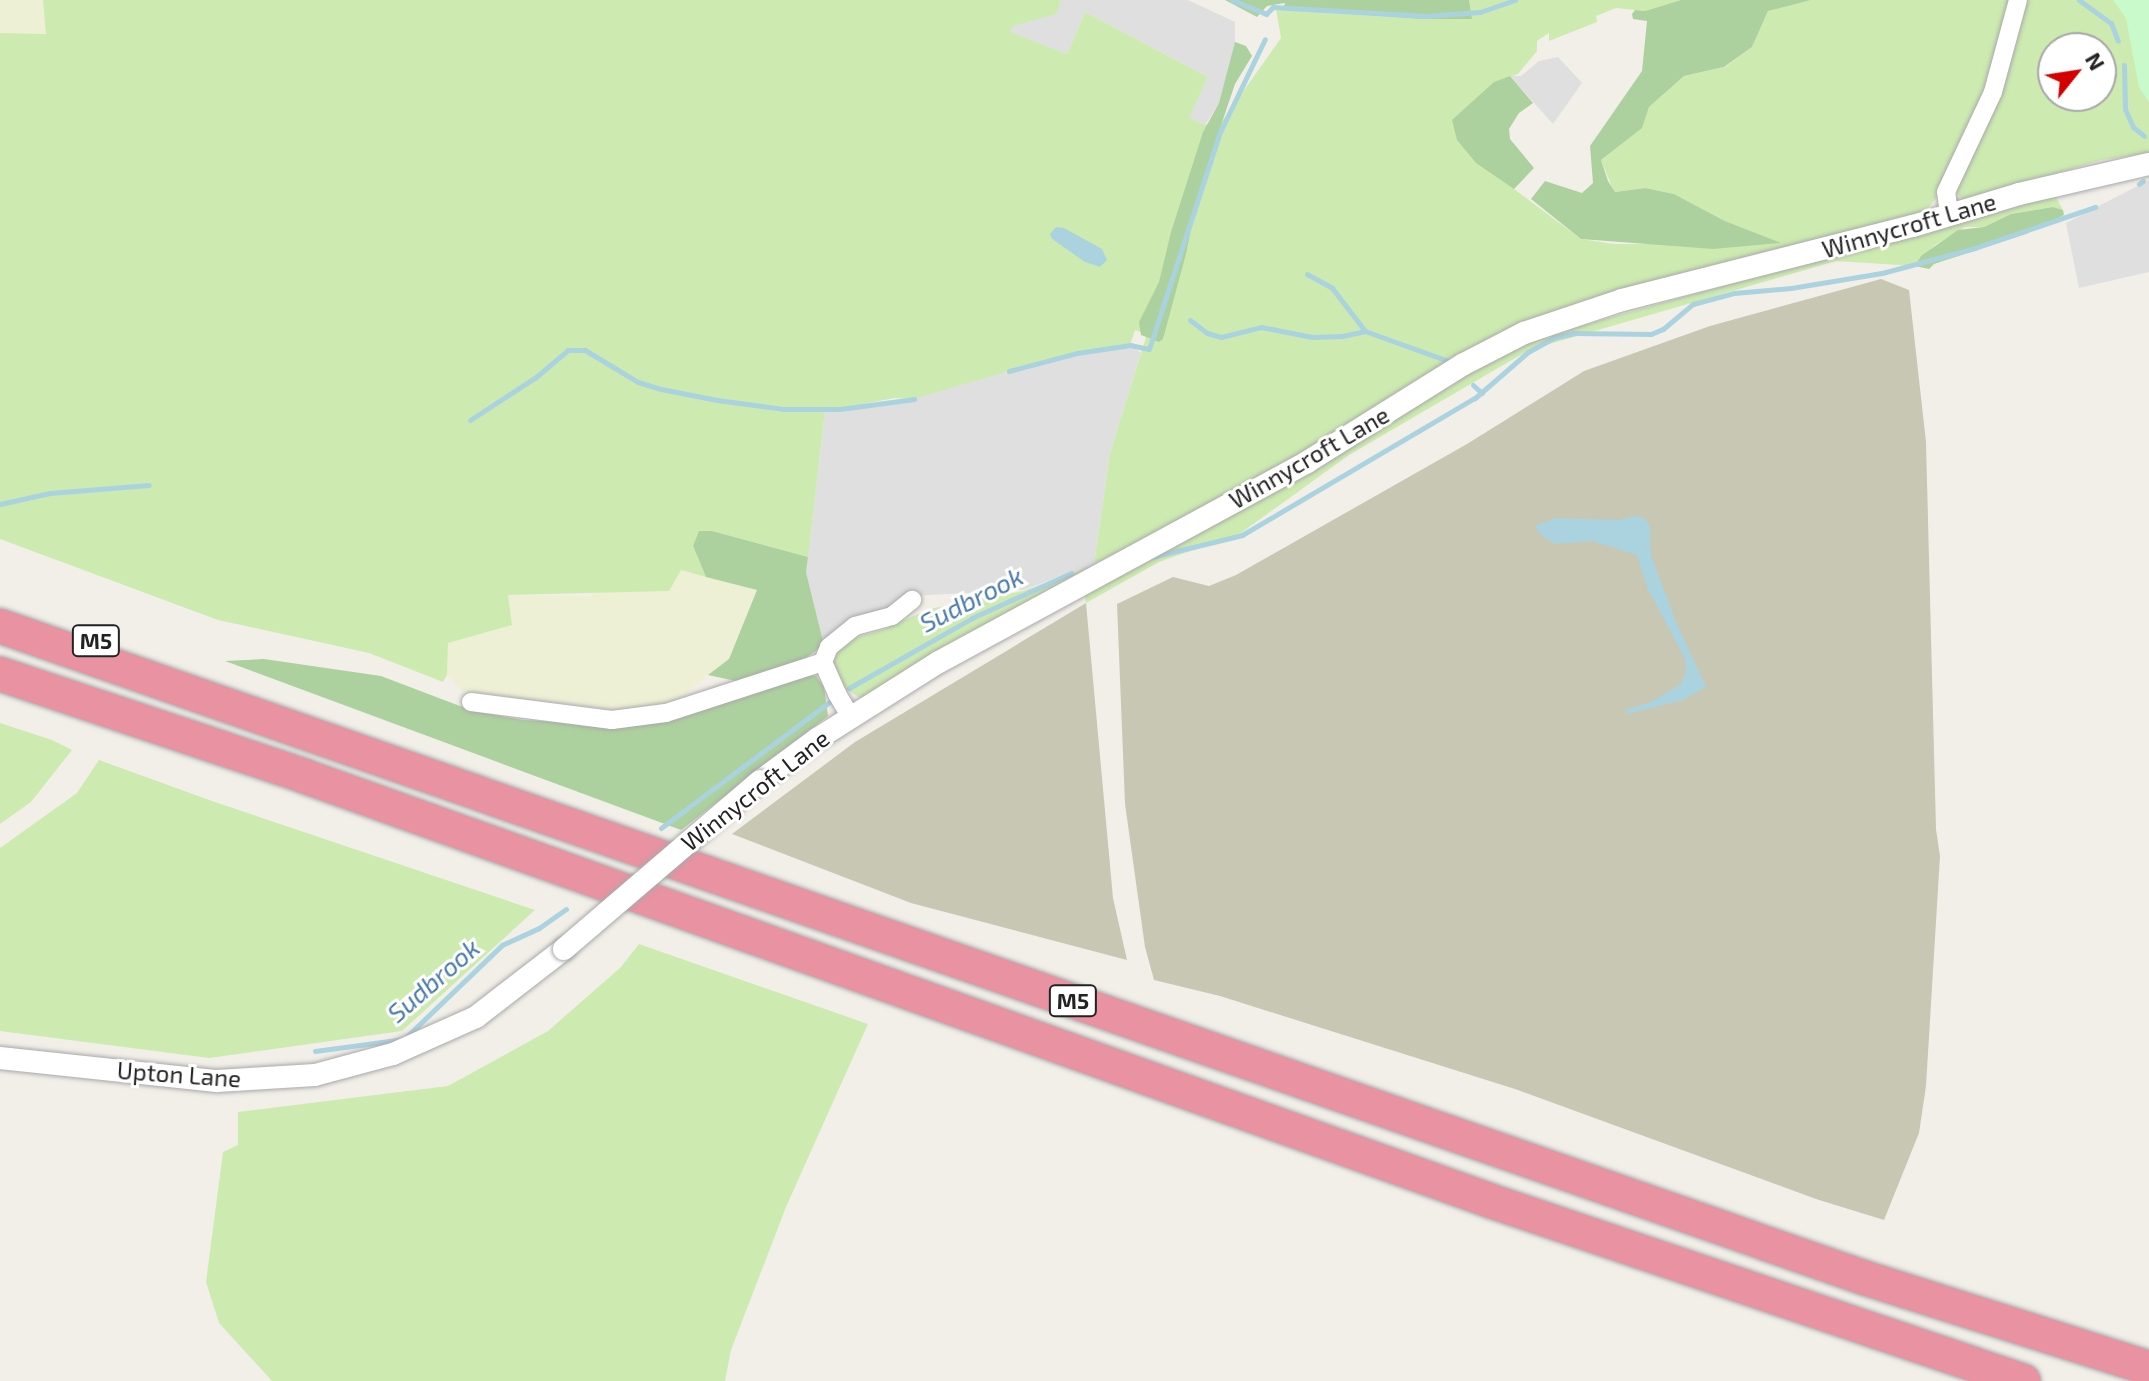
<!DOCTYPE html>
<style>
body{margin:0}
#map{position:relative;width:2149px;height:1381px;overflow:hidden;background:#f2efe9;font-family:"Exo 2",sans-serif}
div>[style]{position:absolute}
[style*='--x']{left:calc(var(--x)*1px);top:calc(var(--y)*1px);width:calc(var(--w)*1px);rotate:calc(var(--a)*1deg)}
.residential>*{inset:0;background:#e0dfdf}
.construction>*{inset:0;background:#c7c7b4}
.farmland>*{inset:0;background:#eef0d5}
.grass>*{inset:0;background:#cdebb0}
.forest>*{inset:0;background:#add19e}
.park>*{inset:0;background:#c8facc}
.water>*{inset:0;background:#aad3df}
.stream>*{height:5px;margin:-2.5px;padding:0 2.5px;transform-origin:2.5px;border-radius:2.5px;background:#aad3df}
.roads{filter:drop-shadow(0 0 2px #a9a9a9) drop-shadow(0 0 2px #a9a9a9)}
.minor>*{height:18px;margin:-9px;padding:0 9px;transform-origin:9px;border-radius:9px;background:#fff}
.tertiary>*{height:22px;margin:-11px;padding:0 11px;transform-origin:11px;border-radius:11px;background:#fff}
.motorway>*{height:34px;margin:-17px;padding:0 17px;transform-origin:17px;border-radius:17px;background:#e892a2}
.bridges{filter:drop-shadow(0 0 2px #a9a9a9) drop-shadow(0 0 2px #a9a9a9)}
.tertiary-bridge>*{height:22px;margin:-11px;padding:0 11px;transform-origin:11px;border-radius:11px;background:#fff}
span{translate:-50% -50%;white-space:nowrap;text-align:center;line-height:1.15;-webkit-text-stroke:6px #fff;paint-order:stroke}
.shield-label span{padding:2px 6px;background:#fff;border:2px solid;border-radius:6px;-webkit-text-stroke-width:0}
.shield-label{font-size:22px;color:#222;font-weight:700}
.street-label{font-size:24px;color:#222}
.water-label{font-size:26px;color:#4a7aab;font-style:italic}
.north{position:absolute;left:2037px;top:32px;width:80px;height:80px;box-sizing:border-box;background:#fff;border:2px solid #a7a7a7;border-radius:50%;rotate:60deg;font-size:22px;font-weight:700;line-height:32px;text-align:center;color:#222}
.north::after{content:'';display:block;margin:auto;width:28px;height:36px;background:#d40000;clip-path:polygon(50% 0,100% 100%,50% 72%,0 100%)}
</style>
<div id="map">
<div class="residential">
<div style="clip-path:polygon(922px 0,1188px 0,1235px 22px,1235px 50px,1219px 103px,1205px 125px,1188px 118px,1208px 77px,1085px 12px,1067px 54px)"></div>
<div style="clip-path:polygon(1558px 57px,1582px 83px,1553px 124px,1510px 76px,1521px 76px,1539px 61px)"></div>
<div style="clip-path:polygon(2149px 180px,2149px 272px,2079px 288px,2066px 223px)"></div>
<div style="clip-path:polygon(1130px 345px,1141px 353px,1110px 453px,1094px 565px,1023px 590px,909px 596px,824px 645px,806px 572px,825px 411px,891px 404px,1046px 360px)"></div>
</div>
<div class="construction">
<div style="clip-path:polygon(1881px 279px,1909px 290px,1926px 442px,1936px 829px,1940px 856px,1926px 1086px,1919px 1133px,1884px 1220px,1816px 1199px,1515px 1089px,1220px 996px,1154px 980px,1145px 947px,1125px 804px,1117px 604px,1173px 577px,1209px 586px,1236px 575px,1467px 444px,1584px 371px,1710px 326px)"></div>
<div style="clip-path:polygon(1086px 603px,1113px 898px,1127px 960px,911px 903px,732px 834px,855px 742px)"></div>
</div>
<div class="farmland">
<div style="clip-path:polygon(0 0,46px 0,46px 34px,0 33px)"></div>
<div style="clip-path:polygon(681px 570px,757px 589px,729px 659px,671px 705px,629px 711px,462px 692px,447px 675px,448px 643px,507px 595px,588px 596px)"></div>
</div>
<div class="grass">
<div style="clip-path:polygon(43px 0,1058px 0,1061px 2px,1056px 14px,1013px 26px,1010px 32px,1067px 54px,1085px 12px,1208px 77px,1189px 118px,1205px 125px,1209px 123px,1203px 132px,1215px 131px,1281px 38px,1276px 9px,1420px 19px,1471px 19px,1469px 0,1681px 0,1645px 11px,1616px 8px,1596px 16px,1597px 22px,1549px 41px,1549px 33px,1537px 41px,1537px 51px,1518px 74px,1494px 82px,1514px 189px,1581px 239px,1614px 244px,1742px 244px,1778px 242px,1725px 221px,1674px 194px,1645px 188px,1614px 192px,1601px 160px,1641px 128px,1649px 107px,1684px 76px,1725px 67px,1752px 47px,1768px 11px,1779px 6px,1811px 0,2011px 0,1993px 72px,1937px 197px,1928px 208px,1930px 212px,1600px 302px,1369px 418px,861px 698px,841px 687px,828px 662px,841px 642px,882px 630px,929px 609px,1023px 591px,1094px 565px,1110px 453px,1147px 334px,1135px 330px,1130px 345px,1046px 360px,914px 399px,895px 398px,825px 411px,808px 557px,712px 531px,693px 546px,706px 577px,681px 570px,669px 591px,508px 595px,512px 625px,448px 643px,447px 675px,443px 682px,369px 653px,218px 620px,0 539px,0 33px,46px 34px)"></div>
<div style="clip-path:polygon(evenodd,2021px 0,2149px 0,2149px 153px,2102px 160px,1962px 200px,1956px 190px,2021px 0,2053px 48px,2101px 48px,2101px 96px,2053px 96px,2053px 48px)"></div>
<div style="clip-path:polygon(2053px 192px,2063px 210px,2053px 207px,2011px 214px,1984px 227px,1965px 227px,1935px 245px,1915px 266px,1836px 261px,1529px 350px,1349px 455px,1241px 533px,1159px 562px,1086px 603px,1084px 591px,1524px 342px)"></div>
<div style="clip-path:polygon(0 723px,52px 740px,72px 750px,31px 802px,0 824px)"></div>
<div style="clip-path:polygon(99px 760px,212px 801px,535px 910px,402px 1031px,209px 1058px,0 1031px,0 848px,77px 793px)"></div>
<div style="clip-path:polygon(639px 944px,868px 1024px,786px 1207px,731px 1350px,725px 1381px,272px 1381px,219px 1323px,206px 1282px,223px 1152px,238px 1145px,238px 1112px,448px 1086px,548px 1031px,621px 967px)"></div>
</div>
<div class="forest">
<div style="clip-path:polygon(1225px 0,1469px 0,1472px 19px,1420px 19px,1283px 9px,1285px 3px,1267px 6px,1257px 17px)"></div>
<div style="clip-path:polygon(1681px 0,1811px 0,1768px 11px,1752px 47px,1724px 67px,1684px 76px,1649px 107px,1642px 128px,1601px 160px,1608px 181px,1615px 192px,1645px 188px,1674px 194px,1725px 221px,1781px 243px,1713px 249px,1581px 239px,1531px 199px,1545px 181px,1582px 193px,1593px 183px,1590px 146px,1642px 71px,1647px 21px,1633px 19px,1632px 14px,1635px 10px,1645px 11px)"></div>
<div style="clip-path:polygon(1235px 42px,1246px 46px,1252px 56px,1235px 84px,1198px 194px,1186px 254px,1163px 339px,1159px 342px,1141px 335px,1139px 322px,1159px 282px,1171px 232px,1203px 132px,1219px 103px)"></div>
<div style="clip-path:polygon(1510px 76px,1533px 103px,1519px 113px,1509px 129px,1510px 139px,1534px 168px,1514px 189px,1476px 163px,1457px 140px,1452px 120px,1494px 82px)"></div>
<div style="clip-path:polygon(2053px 207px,2063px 210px,2064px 215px,2026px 234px,1934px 264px,1929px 269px,1915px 266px,1921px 256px,1958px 230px,1984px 227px,2011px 214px)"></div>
<div style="clip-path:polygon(699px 531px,712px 531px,808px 557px,806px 572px,824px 645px,800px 662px,736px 681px,708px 675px,729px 659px,757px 590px,706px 577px,693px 546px)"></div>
<div style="clip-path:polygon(264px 659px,381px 676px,473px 711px,523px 720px,580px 723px,808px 675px,816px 676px,824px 687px,828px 716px,681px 830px,225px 661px)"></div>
</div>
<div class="park">
<div style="clip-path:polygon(2113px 0,2149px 0,2149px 102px,2139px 87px,2126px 18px)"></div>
</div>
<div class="water">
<div style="clip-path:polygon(1056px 227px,1064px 228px,1102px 249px,1107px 260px,1100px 267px,1085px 262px,1052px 239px,1050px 234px)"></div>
<div style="clip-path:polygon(1633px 516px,1644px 518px,1650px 526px,1651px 556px,1677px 624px,1706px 687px,1683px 700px,1627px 714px,1625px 710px,1651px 702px,1681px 684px,1686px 672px,1685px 659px,1647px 587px,1637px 555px,1592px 541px,1555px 544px,1542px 536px,1535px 526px,1556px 518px,1619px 520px)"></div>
</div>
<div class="stream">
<div style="--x:1232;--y:0;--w:37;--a:22"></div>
<div style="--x:1266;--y:14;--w:10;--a:-45"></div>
<div style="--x:1273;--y:7;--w:153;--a:3.4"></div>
<div style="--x:1426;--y:16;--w:54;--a:-4.2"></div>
<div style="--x:1480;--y:12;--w:37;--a:-19"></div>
<div style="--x:2079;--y:0;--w:39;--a:36"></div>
<div style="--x:2111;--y:23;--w:19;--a:69"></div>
<div style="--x:2124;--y:65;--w:44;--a:88.7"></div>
<div style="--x:2125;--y:109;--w:20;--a:66"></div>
<div style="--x:2133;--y:127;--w:14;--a:39"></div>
<div style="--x:2139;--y:184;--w:5;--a:-37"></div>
<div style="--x:1307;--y:274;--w:29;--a:29"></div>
<div style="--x:1332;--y:288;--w:54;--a:52.5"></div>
<div style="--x:1365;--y:331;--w:91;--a:19.8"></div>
<div style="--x:1190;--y:320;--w:21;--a:37"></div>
<div style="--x:1207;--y:333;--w:15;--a:16"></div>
<div style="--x:1221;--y:337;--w:41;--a:-14"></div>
<div style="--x:1261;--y:327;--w:52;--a:11.1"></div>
<div style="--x:1312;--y:337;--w:30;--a:-2"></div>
<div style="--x:1342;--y:336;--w:24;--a:-12"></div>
<div style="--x:1009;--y:371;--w:70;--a:-14.8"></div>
<div style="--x:1077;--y:353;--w:54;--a:-8.6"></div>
<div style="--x:1130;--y:345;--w:19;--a:12"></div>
<div style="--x:1149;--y:349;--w:228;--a:-71.9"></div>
<div style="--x:1220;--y:132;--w:103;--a:-64.2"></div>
<div style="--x:1473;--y:385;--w:12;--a:42"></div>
<div style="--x:470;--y:420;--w:79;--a:-33.1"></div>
<div style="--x:536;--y:377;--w:42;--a:-40.2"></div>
<div style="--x:568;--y:350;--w:17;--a:0"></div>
<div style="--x:585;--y:350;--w:62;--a:31.1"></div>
<div style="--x:638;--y:382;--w:24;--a:17"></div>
<div style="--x:661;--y:389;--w:57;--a:11.1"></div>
<div style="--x:717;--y:400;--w:68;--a:7.7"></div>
<div style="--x:784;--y:409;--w:56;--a:0"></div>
<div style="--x:840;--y:409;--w:75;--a:-7.7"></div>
<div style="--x:0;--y:504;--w:51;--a:-12.4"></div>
<div style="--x:50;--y:493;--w:99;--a:-4.6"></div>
<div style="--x:1152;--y:557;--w:93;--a:-13.7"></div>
<div style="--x:1242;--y:535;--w:270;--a:-30.5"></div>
<div style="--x:1475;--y:398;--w:70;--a:-41"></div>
<div style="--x:1528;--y:352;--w:29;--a:-29"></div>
<div style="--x:1553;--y:338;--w:22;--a:-13"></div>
<div style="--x:1574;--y:333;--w:77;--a:0.7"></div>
<div style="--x:1651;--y:334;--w:13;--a:-23"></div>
<div style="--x:1663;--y:329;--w:39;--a:-40"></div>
<div style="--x:1693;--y:304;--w:42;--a:-15"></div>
<div style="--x:1734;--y:293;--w:57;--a:-5"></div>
<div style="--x:1791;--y:288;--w:92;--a:-9.4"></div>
<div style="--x:1882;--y:273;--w:96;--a:-15"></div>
<div style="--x:1975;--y:248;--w:127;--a:-18.9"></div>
<div style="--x:849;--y:688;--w:142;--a:-29.6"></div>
<div style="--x:972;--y:618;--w:109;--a:-24.4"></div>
<div style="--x:661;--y:828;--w:212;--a:-36.8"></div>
<div style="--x:315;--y:1051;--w:90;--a:-7.7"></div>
<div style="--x:404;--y:1039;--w:136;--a:-43.8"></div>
<div style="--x:502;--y:945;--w:41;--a:-24.7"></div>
<div style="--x:539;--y:928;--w:33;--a:-35"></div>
</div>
<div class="roads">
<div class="minor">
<div style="--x:1949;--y:215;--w:23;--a:-97"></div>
<div style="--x:1946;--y:192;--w:110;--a:-64.8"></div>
<div style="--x:1993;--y:92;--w:95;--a:-74.8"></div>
<div style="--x:823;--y:662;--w:35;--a:66"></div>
<div style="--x:837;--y:694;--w:27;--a:59"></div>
<div style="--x:471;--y:702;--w:142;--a:7.3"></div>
<div style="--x:612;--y:720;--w:54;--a:-7.4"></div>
<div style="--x:666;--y:713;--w:165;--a:-18"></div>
<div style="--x:823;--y:662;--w:16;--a:-68"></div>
<div style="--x:829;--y:647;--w:33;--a:-39"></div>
<div style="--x:855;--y:626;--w:38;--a:-15"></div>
<div style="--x:892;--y:616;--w:26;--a:-39"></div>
</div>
<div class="tertiary">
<div style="--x:760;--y:781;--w:71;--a:-36.4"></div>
<div style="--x:817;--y:739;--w:144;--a:-32.3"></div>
<div style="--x:939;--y:662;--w:419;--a:-28.5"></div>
<div style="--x:1307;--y:462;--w:183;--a:-32"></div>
<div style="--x:1462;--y:365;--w:70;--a:-27.3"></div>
<div style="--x:1524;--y:333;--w:103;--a:-18.6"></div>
<div style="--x:1622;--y:300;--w:300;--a:-14.3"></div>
<div style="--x:1913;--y:226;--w:111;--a:-16.8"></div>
<div style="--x:2019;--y:194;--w:133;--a:-13"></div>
<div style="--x:0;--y:1058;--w:218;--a:6.1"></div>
<div style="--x:217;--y:1081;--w:98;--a:-3.5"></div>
<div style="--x:315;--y:1075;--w:81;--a:-15.1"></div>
<div style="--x:393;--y:1054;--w:91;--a:-24"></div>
<div style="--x:476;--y:1017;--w:111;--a:-37.7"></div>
</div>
<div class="motorway">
<div style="--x:0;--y:626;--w:1976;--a:19.27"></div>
<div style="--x:1865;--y:1278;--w:298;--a:17.6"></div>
<div style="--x:0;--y:674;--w:321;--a:18.5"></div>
<div style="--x:304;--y:776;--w:1261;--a:19.7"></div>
<div style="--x:1491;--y:1201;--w:562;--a:18.69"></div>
</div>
</div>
<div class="bridges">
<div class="tertiary-bridge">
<div style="--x:564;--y:949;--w:258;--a:-40.6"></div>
</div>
</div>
<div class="shield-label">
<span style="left:96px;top:641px">M5</span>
<span style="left:1073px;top:1001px">M5</span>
</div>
<div class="street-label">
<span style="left:1909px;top:225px;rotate:-16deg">Winnycroft Lane</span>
<span style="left:1309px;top:457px;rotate:-30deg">Winnycroft Lane</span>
<span style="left:755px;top:790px;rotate:-38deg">Winnycroft Lane</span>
<span style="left:179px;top:1074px;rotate:4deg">Upton Lane</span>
</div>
<div class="water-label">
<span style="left:971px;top:599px;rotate:-27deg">Sudbrook</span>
<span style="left:433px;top:980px;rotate:-41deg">Sudbrook</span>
</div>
<div class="north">N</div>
</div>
